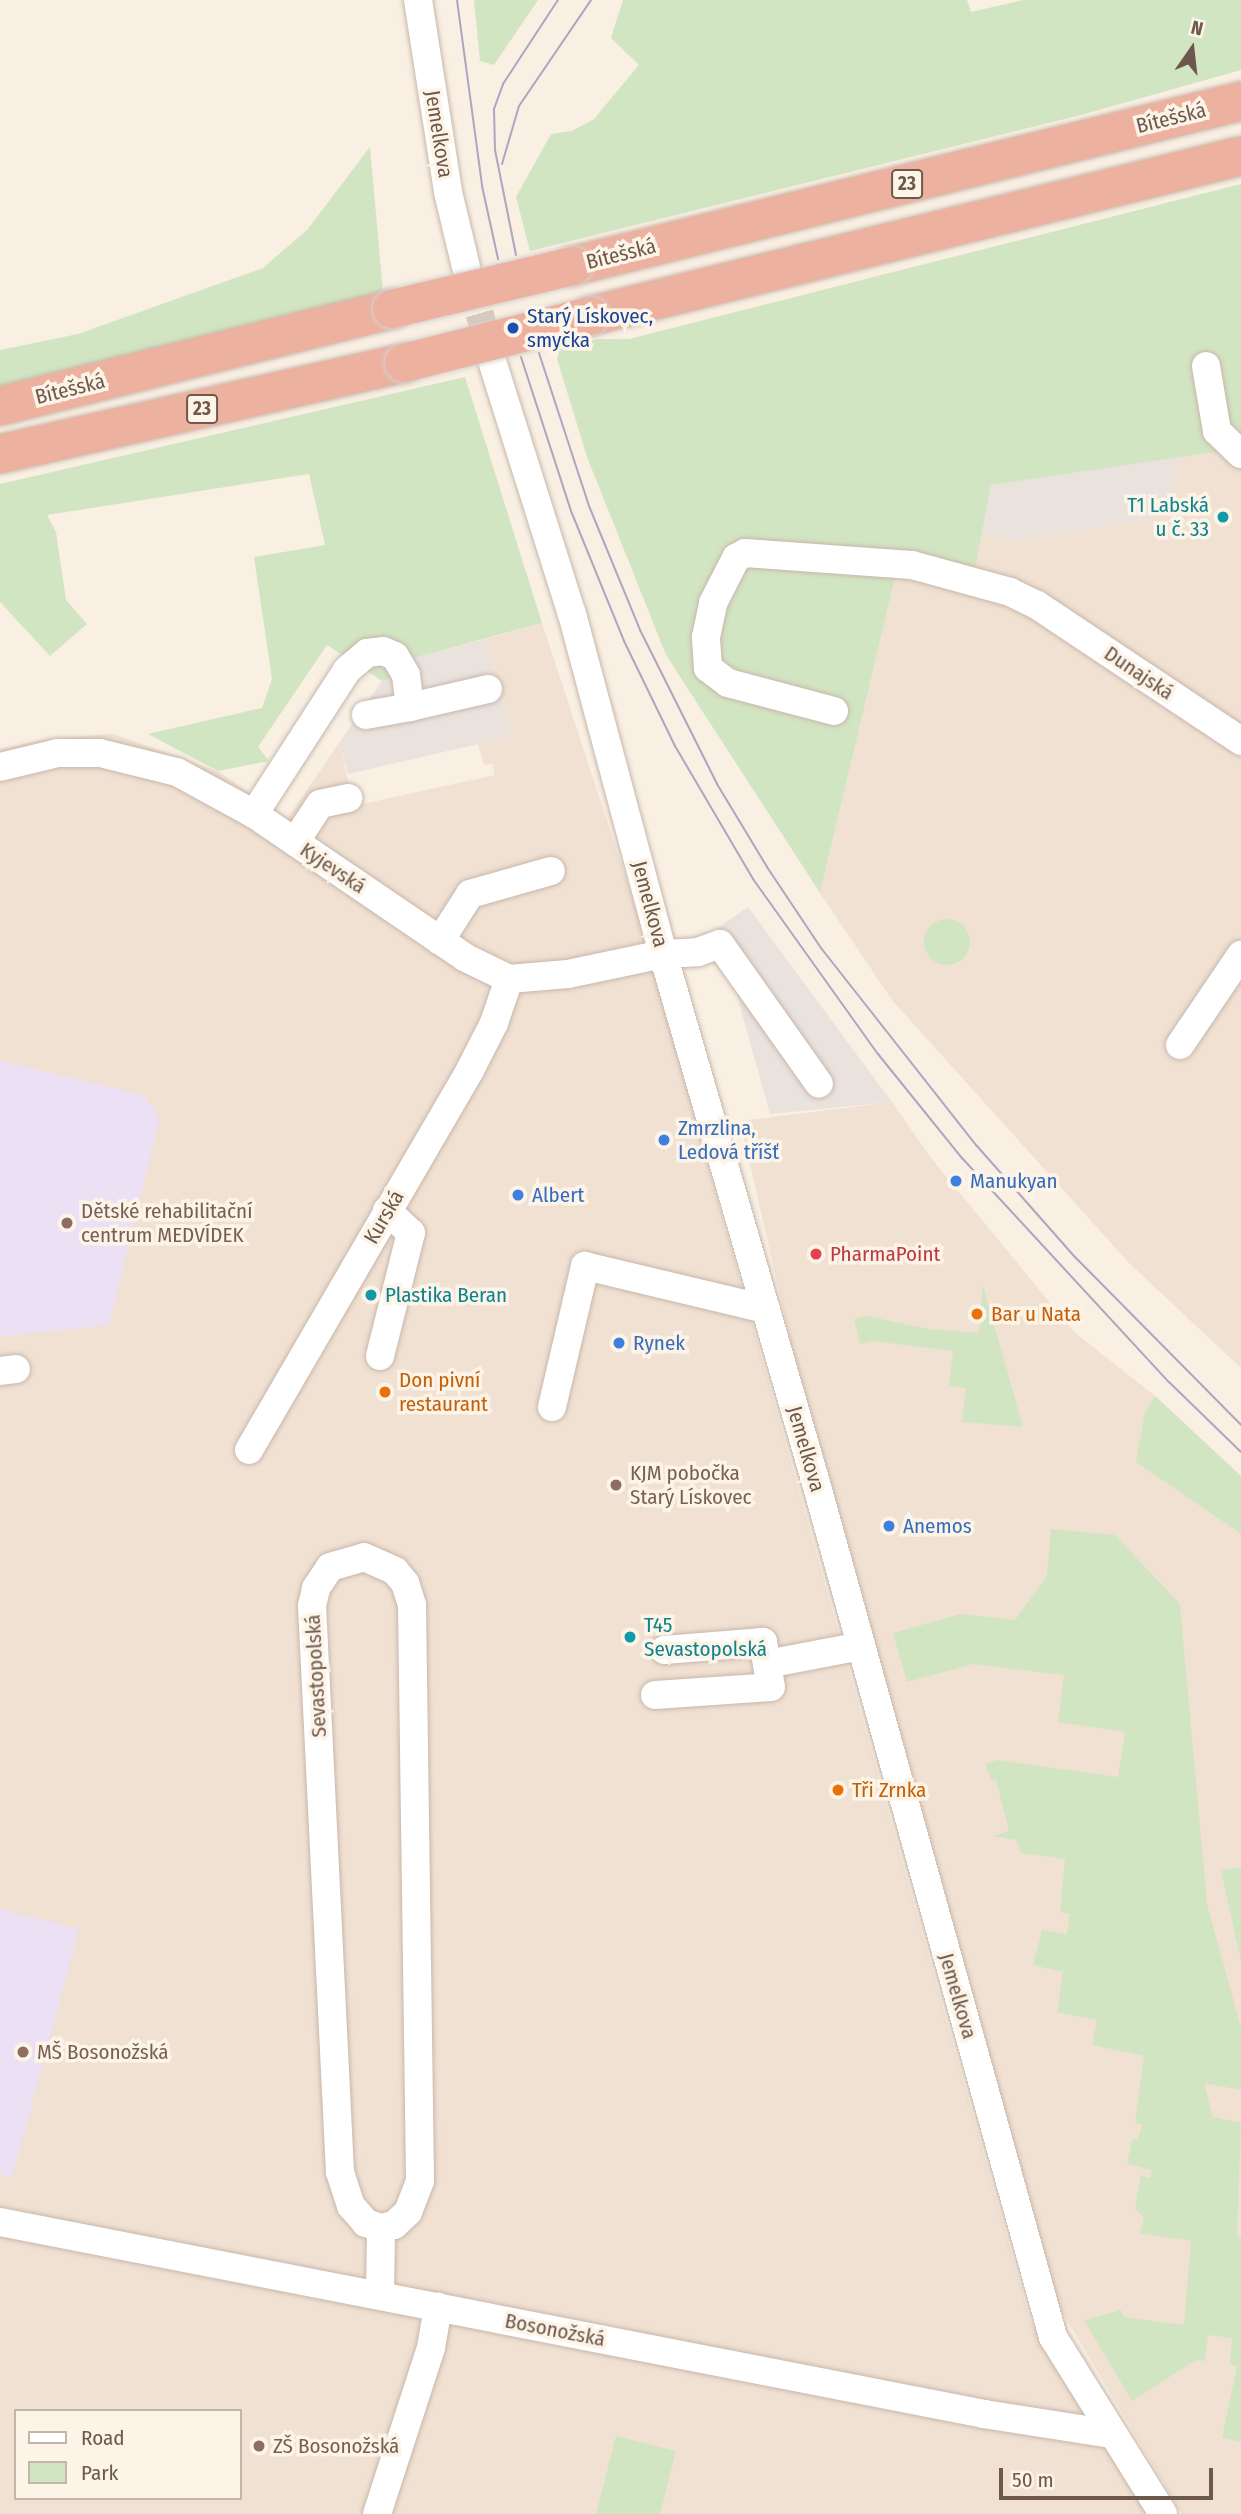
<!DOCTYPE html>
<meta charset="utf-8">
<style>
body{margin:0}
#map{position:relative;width:1241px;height:2514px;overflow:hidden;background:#f9efe3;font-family:"Fira Sans Condensed",sans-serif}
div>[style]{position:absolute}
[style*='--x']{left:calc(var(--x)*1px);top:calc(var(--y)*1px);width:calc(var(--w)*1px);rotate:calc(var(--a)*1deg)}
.residential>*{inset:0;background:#f0e1d2}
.industrial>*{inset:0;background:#e9e2dd}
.education>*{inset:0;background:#ece0f5}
.green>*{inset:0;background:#d2e5c3}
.round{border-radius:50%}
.minor-tunnel>*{height:28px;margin-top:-14px;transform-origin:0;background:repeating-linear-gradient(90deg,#d6c9bd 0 28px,transparent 0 42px)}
.roads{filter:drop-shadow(0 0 2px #c8b7ab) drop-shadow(0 0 2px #c8b7ab)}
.minor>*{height:28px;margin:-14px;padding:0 14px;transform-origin:14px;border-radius:14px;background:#fff}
.highway>*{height:38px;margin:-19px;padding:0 19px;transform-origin:19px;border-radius:19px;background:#edb1a0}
.tram>*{height:2px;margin:-1px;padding:0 1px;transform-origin:1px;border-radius:1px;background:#b2a3c0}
.bridges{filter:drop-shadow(0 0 2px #d6d0cd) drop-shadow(0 0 2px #d6d0cd)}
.highway-bridge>*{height:38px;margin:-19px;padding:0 19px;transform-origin:19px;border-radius:19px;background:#edb1a0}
.dots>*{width:19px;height:19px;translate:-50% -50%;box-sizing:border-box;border:4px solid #fdf4e8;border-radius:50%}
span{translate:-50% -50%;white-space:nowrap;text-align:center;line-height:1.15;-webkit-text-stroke:7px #fdf4e8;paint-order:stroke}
.shield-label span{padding:2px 5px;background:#fdf4e8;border:2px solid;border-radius:5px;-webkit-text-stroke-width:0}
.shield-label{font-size:19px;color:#6e574c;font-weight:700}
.street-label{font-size:21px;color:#6e574c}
.transit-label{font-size:21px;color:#164399}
.left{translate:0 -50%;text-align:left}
.culture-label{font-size:21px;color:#0d838f}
.right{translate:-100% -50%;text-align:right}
.shop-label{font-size:21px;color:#366cbe}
.education-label{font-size:21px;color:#785e54}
.health-label{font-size:21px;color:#be3a42}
.food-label{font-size:21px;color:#c56008}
.legend{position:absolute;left:14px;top:2409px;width:228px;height:91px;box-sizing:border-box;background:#fdf4e8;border:2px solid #c4b5aa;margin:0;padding:9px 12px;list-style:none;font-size:21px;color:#6e574c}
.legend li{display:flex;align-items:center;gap:14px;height:35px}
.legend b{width:35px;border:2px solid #c4b5aa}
.north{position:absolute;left:1157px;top:14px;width:70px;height:70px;-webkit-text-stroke:5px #fdf4e8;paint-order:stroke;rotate:14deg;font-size:19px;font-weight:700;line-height:28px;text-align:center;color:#6e574c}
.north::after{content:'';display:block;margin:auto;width:24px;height:32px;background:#6e574c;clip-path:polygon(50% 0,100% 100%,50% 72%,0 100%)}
.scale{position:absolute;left:999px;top:2468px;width:214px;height:32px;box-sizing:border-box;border:4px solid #6e574c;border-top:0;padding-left:9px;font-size:21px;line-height:24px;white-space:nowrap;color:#6e574c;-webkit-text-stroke:5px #fdf4e8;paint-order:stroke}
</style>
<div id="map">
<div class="residential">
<div style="clip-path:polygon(1241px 448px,1241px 1368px,1129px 1263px,892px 1000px,820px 893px,902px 549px,974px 572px,979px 533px,1014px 541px,1167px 516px,1179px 456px)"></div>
<div style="clip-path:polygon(evenodd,542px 623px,640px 921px,1030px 2320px,1151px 2514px,0 2514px,0 749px,41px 740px,113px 734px,218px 771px,287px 819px,339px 743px,354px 806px,495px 775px,492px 764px,484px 765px,478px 744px,512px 736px,486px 639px,542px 623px,16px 2411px,240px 2411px,240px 2498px,16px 2498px,16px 2411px)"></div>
<div style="clip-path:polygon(892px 1102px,931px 1158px,1074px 1332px,1155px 1396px,1241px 1476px,1241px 2514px,1182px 2514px,1060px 2308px,808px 1417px,740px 1121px)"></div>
</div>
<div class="industrial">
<div style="clip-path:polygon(1179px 456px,1168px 516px,1014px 541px,979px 533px,990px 485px)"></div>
<div style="clip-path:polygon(486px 639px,512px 736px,348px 774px,339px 743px,382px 681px,416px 673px,412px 658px)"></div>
<div style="clip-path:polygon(748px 907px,871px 1074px,892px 1102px,770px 1114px,735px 988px,696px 943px)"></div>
</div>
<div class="education">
<div style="clip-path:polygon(0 1061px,143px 1095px,157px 1111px,159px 1121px,109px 1325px,0 1337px)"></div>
<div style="clip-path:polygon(0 1909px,79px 1929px,12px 2178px,0 2174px)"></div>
</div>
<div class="green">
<div style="clip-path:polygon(474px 0,538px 0,494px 65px,480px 61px)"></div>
<div style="clip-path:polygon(623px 0,967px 0,971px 12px,1023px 0,1241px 0,1241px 70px,1081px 115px,530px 251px,516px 197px,551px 134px,572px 131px,594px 119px,639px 65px,611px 38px)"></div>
<div style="clip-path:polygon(370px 147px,383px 292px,0 388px,0 350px,78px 334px,263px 268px,307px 230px)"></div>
<div style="clip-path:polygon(1241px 184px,1241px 448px,991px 485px,974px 573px,902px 549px,820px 893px,666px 655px,587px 457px,554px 349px,598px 339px,629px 339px)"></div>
<div style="clip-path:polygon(465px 377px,542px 623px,413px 658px,406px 675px,382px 681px,327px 645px,258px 747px,269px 761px,218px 771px,148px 734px,262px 708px,272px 679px,254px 557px,325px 545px,309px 474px,47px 515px,56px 532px,66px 600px,87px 624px,50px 656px,0 602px,0 484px)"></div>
<div class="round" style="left:924px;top:919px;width:46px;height:46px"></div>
<div style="clip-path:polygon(983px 1285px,1023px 1427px,962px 1422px,966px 1388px,949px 1386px,953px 1351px,872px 1341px,860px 1344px,854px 1319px,867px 1316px,928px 1329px,979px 1333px)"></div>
<div style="clip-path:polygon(1155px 1396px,1241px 1476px,1241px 1534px,1136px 1462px,1145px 1412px)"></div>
<div style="clip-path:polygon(1051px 1529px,1115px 1535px,1180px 1604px,1207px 1904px,1241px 2028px,1241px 2090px,1204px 2083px,1213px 2117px,1241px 2123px,1237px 2236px,1241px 2237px,1241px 2442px,1222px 2438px,1237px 2366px,1230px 2365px,1232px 2338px,1208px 2335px,1205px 2361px,1196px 2360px,1132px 2401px,1084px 2320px,1121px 2310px,1124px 2317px,1184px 2325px,1191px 2241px,1140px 2233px,1144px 2217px,1135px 2210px,1137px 2195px,1141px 2175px,1150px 2178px,1152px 2170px,1127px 2164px,1132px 2139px,1138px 2139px,1142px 2125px,1135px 2123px,1144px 2056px,1092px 2045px,1097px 2020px,1057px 2012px,1063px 1972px,1033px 1965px,1042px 1930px,1067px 1934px,1070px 1914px,1060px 1912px,1065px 1859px,1021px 1853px,1016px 1840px,993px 1836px,1009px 1831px,996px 1780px,991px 1781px,986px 1764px,997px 1760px,1118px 1777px,1125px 1732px,1058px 1722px,1064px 1675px,973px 1664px,907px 1682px,893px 1633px,960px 1614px,1015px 1620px,1047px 1576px)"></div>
<div style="clip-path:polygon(1241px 1867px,1241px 1961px,1221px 1871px)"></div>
<div style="clip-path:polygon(616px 2436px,676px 2451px,660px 2514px,596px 2514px)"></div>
</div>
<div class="minor-tunnel">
<div style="--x:468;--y:273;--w:88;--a:74.2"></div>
</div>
<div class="roads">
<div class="minor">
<div style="--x:418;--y:0;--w:194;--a:81.1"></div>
<div style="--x:448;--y:192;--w:77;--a:76.5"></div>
<div style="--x:493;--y:364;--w:262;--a:72.5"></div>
<div style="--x:572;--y:614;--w:352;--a:75"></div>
<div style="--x:663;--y:954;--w:558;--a:73.87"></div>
<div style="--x:818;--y:1490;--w:879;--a:74.49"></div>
<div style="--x:1053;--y:2337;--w:208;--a:58.1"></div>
<div style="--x:1206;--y:366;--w:66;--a:80.4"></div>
<div style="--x:1217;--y:431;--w:33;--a:44"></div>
<div style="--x:834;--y:711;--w:110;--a:-165.2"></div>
<div style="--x:728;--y:683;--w:25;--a:-143"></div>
<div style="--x:708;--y:668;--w:31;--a:-94"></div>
<div style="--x:706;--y:637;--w:35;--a:-78"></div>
<div style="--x:713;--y:603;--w:51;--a:-62.9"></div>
<div style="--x:736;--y:558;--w:10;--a:-29"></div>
<div style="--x:745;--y:553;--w:167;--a:4.1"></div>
<div style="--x:912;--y:565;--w:102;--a:15.4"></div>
<div style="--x:1010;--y:592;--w:30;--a:26"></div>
<div style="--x:1037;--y:605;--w:245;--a:33.7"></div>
<div style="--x:366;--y:715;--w:45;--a:-10.3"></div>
<div style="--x:0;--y:767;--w:60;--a:-13.6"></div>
<div style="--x:58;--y:753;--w:42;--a:0"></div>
<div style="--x:100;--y:753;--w:79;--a:13.9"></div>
<div style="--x:177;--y:772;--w:88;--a:28.6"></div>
<div style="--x:254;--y:814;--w:256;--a:34.2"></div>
<div style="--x:466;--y:958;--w:48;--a:26"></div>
<div style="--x:509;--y:979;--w:59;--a:-4.8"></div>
<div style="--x:568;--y:974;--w:97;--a:-11.9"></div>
<div style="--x:663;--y:954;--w:35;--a:-3"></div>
<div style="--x:698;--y:952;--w:23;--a:-20"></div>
<div style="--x:720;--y:944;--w:171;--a:54.7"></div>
<div style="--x:254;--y:814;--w:171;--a:-57.1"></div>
<div style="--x:347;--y:670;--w:26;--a:-40"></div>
<div style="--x:367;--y:653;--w:16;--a:-7"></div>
<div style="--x:383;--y:651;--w:13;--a:23"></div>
<div style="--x:395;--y:656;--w:22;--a:60"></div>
<div style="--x:406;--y:675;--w:32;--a:83"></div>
<div style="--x:410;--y:707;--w:80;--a:-13"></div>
<div style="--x:295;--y:842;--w:45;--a:-56.7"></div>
<div style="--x:320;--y:804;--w:29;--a:-12"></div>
<div style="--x:440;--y:941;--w:56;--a:-57.4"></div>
<div style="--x:470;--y:894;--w:84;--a:-15.9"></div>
<div style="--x:1180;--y:1045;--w:109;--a:-55.9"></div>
<div style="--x:380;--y:1356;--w:127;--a:-75.9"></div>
<div style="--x:411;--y:1233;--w:33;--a:-137"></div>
<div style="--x:0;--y:1371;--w:16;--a:-7"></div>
<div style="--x:552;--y:1407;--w:145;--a:-76.8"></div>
<div style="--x:585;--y:1266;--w:186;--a:13.4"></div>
<div style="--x:249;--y:1450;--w:440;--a:-59.8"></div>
<div style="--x:470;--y:1070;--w:53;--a:-62.9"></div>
<div style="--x:494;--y:1023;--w:46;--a:-71.2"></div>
<div style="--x:364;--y:1557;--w:34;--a:24"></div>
<div style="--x:395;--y:1571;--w:16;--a:50"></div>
<div style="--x:405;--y:1583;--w:23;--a:72"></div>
<div style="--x:412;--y:1605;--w:576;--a:89.2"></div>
<div style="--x:420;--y:2181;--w:33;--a:111"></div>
<div style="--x:408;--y:2212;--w:19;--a:137"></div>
<div style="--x:394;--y:2225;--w:13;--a:167"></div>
<div style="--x:381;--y:2228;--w:16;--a:-162"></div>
<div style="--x:366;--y:2223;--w:23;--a:-131"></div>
<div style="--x:351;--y:2206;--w:36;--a:-108"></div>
<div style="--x:340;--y:2172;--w:567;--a:-92.83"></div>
<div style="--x:312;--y:1606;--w:18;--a:-77"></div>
<div style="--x:316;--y:1588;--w:25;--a:-56"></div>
<div style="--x:330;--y:1567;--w:35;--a:-16"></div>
<div style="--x:767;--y:1664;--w:96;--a:-10.8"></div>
<div style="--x:655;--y:1695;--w:116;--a:-3.9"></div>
<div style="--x:771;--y:1687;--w:46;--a:-100.1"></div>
<div style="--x:763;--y:1642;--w:99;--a:175.4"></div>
<div style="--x:0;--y:2222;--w:1003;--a:11.04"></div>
<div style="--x:984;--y:2414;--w:129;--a:8.9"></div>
<div style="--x:380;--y:2295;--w:67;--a:-89.1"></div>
<div style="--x:377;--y:2514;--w:175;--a:-72"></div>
<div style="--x:431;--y:2348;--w:42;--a:-80.3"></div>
</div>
<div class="highway">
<div style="--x:573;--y:266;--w:688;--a:-13.87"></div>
<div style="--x:590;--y:316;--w:670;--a:-13.81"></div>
<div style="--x:0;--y:406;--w:404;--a:-13.9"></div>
<div style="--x:0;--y:454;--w:414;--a:-12.7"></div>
</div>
</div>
<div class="tram">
<div style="--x:457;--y:0;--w:188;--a:82.3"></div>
<div style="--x:482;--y:186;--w:75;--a:77.6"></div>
<div style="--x:502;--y:164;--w:60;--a:-73.7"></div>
<div style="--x:519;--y:106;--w:128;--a:-55.8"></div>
<div style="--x:516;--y:255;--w:107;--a:-101.3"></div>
<div style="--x:495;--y:150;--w:41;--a:-91.4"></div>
<div style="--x:494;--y:109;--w:27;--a:-70"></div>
<div style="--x:503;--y:84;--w:100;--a:-56.8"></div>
<div style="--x:539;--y:353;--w:161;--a:71.9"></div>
<div style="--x:589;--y:506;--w:134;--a:67.6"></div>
<div style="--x:640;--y:630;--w:172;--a:63.4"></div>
<div style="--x:717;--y:784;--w:97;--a:58.9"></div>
<div style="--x:767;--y:867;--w:97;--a:56.3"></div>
<div style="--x:821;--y:948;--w:252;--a:51.8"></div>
<div style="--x:977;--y:1146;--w:148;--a:48.6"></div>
<div style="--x:1075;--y:1257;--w:236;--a:45.3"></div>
<div style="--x:521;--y:357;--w:162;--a:72"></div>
<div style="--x:571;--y:511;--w:140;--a:67.8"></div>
<div style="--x:624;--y:641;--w:117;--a:64.1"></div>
<div style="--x:675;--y:746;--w:154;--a:59.6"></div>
<div style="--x:753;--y:879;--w:215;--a:54.5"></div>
<div style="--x:878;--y:1054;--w:134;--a:51.1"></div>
<div style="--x:962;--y:1158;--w:305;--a:47.3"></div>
<div style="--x:1169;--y:1382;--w:100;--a:44.2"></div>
</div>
<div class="bridges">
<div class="highway-bridge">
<div style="--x:392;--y:309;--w:186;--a:-13.4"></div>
<div style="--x:404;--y:363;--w:192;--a:-14.2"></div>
</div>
</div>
<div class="dots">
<div style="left:513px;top:328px;background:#1a4fb4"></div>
<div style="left:1223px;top:517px;background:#0f9aa8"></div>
<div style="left:664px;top:1140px;background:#3f7fe0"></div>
<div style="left:956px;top:1181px;background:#3f7fe0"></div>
<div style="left:518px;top:1195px;background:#3f7fe0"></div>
<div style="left:67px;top:1223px;background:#8d6e63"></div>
<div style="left:816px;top:1254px;background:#e0444e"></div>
<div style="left:371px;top:1295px;background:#0f9aa8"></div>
<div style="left:977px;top:1314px;background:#e8710a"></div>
<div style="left:619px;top:1343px;background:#3f7fe0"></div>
<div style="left:385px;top:1392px;background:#e8710a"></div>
<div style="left:616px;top:1485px;background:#8d6e63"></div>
<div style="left:889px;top:1526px;background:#3f7fe0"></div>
<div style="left:630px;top:1637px;background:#0f9aa8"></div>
<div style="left:838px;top:1790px;background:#e8710a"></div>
<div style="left:23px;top:2052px;background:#8d6e63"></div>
<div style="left:259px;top:2446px;background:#8d6e63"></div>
</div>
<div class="shield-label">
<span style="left:907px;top:184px">23</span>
<span style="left:202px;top:409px">23</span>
</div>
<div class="street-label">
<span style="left:1171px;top:118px;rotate:-14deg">Bítešská</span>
<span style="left:439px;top:134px;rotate:81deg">Jemelkova</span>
<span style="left:621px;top:254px;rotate:-14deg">Bítešská</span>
<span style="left:70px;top:389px;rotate:-14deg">Bítešská</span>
<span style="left:1139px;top:673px;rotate:34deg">Dunajská</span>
<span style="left:333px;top:868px;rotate:34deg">Kyjevská</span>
<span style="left:650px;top:904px;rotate:75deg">Jemelkova</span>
<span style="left:384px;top:1217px;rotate:-60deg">Kurská</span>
<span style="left:806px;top:1449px;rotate:74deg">Jemelkova</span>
<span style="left:316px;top:1676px;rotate:-93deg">Sevastopolská</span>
<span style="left:958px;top:1996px;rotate:74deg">Jemelkova</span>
<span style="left:555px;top:2330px;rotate:11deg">Bosonožská</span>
</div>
<div class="transit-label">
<span class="left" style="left:527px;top:328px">Starý Lískovec,<br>smyčka</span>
</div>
<div class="culture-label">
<span class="right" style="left:1209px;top:517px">T1 Labská<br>u č. 33</span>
<span class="left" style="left:385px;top:1295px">Plastika Beran</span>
<span class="left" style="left:644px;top:1637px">T45<br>Sevastopolská</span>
</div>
<div class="shop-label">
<span class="left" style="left:678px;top:1140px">Zmrzlina,<br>Ledová tříšť</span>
<span class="left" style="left:970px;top:1181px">Manukyan</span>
<span class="left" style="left:532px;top:1195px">Albert</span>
<span class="left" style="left:633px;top:1343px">Rynek</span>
<span class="left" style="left:903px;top:1526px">Anemos</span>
</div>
<div class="education-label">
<span class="left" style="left:81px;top:1223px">Dětské rehabilitační<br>centrum MEDVÍDEK</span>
<span class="left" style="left:630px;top:1485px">KJM pobočka<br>Starý Lískovec</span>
<span class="left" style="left:37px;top:2052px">MŠ Bosonožská</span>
<span class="left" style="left:273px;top:2446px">ZŠ Bosonožská</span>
</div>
<div class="health-label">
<span class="left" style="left:830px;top:1254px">PharmaPoint</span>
</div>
<div class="food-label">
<span class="left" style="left:991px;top:1314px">Bar u Nata</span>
<span class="left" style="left:399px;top:1392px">Don pivní<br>restaurant</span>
<span class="left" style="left:852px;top:1790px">Tři Zrnka</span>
</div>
<ul class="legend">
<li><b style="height:9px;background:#fff"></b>Road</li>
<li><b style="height:19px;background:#d2e5c3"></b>Park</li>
</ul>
<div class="north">N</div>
<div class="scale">50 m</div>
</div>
